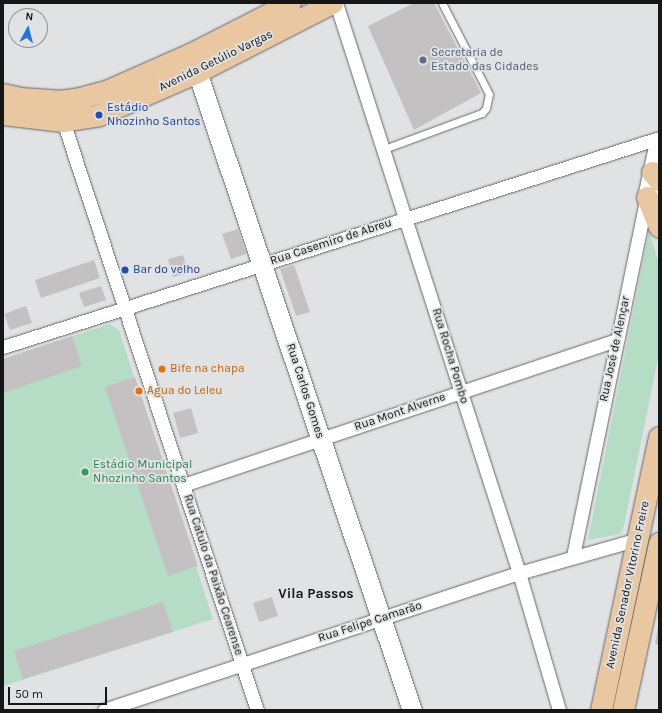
<!DOCTYPE html>
<meta charset="utf-8">
<style>
body{margin:0}
#map{position:relative;width:662px;height:713px;overflow:hidden;background:#e0e2e4;font-family:Karla,sans-serif}
div>[style]{position:absolute}
[style*='--x']{left:calc(var(--x)*1px);top:calc(var(--y)*1px);width:calc(var(--w)*1px);rotate:calc(var(--a)*1deg)}
.green>*{inset:0;background:#b5dcc5}
.building>*{inset:0;background:#c3c1c2}
.roads{filter:drop-shadow(0 0 1px #666769) drop-shadow(0 0 1px #666769)}
.lane>*{height:7px;margin:-3.5px;padding:0 3.5px;transform-origin:3.5px;border-radius:3.5px;background:#fff}
.street>*{height:13px;margin:-6.5px;padding:0 6.5px;transform-origin:6.5px;border-radius:6.5px;background:#fff}
.secondary>*{height:19px;margin:-9.5px;padding:0 9.5px;transform-origin:9.5px;border-radius:9.5px;background:#fff}
.primary>*{height:21px;margin:-10.5px;padding:0 10.5px;transform-origin:10.5px;border-radius:10.5px;background:#e8c7a1}
.dots>*{width:11px;height:11px;translate:-50% -50%;box-sizing:border-box;border:2px solid #e0e2e4;border-radius:50%}
span{translate:-50% -50%;white-space:nowrap;text-align:center;line-height:1.15;-webkit-text-stroke:3.5px #e0e2e4;paint-order:stroke}
.service-label{font-size:12px;color:#4e5e75}
.left{translate:0 -50%;text-align:left}
.street-label{font-size:12px;color:#151616}
.transit-label{font-size:12px;color:#164399}
.food-label{font-size:12px;color:#c56008}
.leisure-label{font-size:12px;color:#27864d}
.quarter-label{font-size:14px;color:#151616;font-weight:700}
.frame{position:absolute;inset:0;border:4px solid #151616;pointer-events:none}
.north{position:absolute;left:8px;top:8px;width:40px;height:40px;box-sizing:border-box;background:#e0e2e4;border:1px solid #8f9092;border-radius:50%;rotate:7deg;font-size:11px;font-weight:700;line-height:16px;text-align:center;color:#151616}
.north::after{content:'';display:block;margin:auto;width:14px;height:18px;background:#2075df;clip-path:polygon(50% 0,100% 100%,50% 72%,0 100%)}
.scale{position:absolute;left:8px;top:687px;width:99px;height:18px;box-sizing:border-box;border:2px solid #151616;border-top:0;padding-left:5px;font-size:12px;line-height:14px;white-space:nowrap;color:#151616;-webkit-text-stroke:3px #e0e2e4;paint-order:stroke}
</style>
<div id="map">
<div class="green">
<div style="clip-path:polygon(649px 231px,659px 264px,659px 354px,624px 526px,620px 534px,588px 540px)"></div>
<div style="clip-path:polygon(110px 324px,119px 330px,213px 619px,3px 686px,3px 359px)"></div>
</div>
<div class="building">
<div style="clip-path:polygon(414px 3px,434px 3px,481px 93px,414px 130px,368px 26px)"></div>
<div style="clip-path:polygon(238px 229px,246px 254px,231px 259px,222px 234px)"></div>
<div style="clip-path:polygon(183px 255px,188px 273px,173px 277px,168px 259px)"></div>
<div style="clip-path:polygon(94px 260px,100px 278px,41px 298px,35px 280px)"></div>
<div style="clip-path:polygon(294px 265px,310px 312px,296px 316px,280px 269px)"></div>
<div style="clip-path:polygon(101px 286px,106px 300px,84px 307px,79px 293px)"></div>
<div style="clip-path:polygon(26px 306px,32px 323px,10px 330px,4px 314px)"></div>
<div style="clip-path:polygon(72px 336px,82px 366px,3px 393px,3px 359px)"></div>
<div style="clip-path:polygon(135px 377px,198px 566px,168px 576px,105px 387px)"></div>
<div style="clip-path:polygon(191px 408px,198px 433px,180px 438px,173px 413px)"></div>
<div style="clip-path:polygon(272px 597px,278px 616px,259px 622px,253px 603px)"></div>
<div style="clip-path:polygon(163px 602px,173px 632px,23px 679px,14px 651px)"></div>
<div style="clip-path:polygon(658px 626px,659px 626px,659px 645px,655px 644px)"></div>
</div>
<div class="roads">
<div class="lane">
<div style="--x:384;--y:149;--w:104;--a:-20.2"></div>
<div style="--x:482;--y:113;--w:6;--a:-51"></div>
<div style="--x:486;--y:108;--w:14;--a:-78"></div>
<div style="--x:489;--y:94;--w:102;--a:-117.3"></div>
</div>
<div class="street">
<div style="--x:336;--y:3;--w:599;--a:72.2"></div>
<div style="--x:519;--y:573;--w:143;--a:73.7"></div>
<div style="--x:63;--y:121;--w:620;--a:71.77"></div>
<div style="--x:3;--y:347;--w:688;--a:-17.67"></div>
<div style="--x:183;--y:485;--w:458;--a:-18.5"></div>
<div style="--x:573;--y:556;--w:364;--a:-78.4"></div>
<div style="--x:104;--y:710;--w:437;--a:-18.3"></div>
<div style="--x:519;--y:573;--w:124;--a:-15.9"></div>
</div>
<div class="secondary">
<div style="--x:197;--y:72;--w:673;--a:71.38"></div>
<div style="--x:647;--y:197;--w:56;--a:-77.7"></div>
</div>
<div class="primary">
<div style="--x:3;--y:94;--w:17;--a:13"></div>
<div style="--x:20;--y:98;--w:39;--a:4"></div>
<div style="--x:59;--y:101;--w:21;--a:-8"></div>
<div style="--x:80;--y:98;--w:27;--a:-15"></div>
<div style="--x:106;--y:91;--w:92;--a:-23.8"></div>
<div style="--x:190;--y:54;--w:112;--a:-27"></div>
<div style="--x:3;--y:114;--w:60;--a:6.7"></div>
<div style="--x:63;--y:121;--w:36;--a:-9"></div>
<div style="--x:99;--y:115;--w:107;--a:-23.7"></div>
<div style="--x:197;--y:72;--w:152;--a:-27.1"></div>
<div style="--x:652;--y:172;--w:11;--a:49"></div>
<div style="--x:647;--y:197;--w:32;--a:68"></div>
<div style="--x:601;--y:710;--w:279;--a:-78"></div>
<div style="--x:623;--y:710;--w:171;--a:-77.8"></div>
</div>
</div>
<div class="dots">
<div style="left:423px;top:60px;background:#5c6f8a"></div>
<div style="left:99px;top:115px;background:#1a4fb4"></div>
<div style="left:125px;top:270px;background:#1a4fb4"></div>
<div style="left:162px;top:369px;background:#e8710a"></div>
<div style="left:139px;top:391px;background:#e8710a"></div>
<div style="left:85px;top:472px;background:#2e9e5b"></div>
</div>
<div class="service-label">
<span class="left" style="left:431px;top:60px">Secretaria de<br>Estado das Cidades</span>
</div>
<div class="street-label">
<span style="left:216px;top:61px;rotate:-26deg">Avenida Getúlio Vargas</span>
<span style="left:331px;top:242px;rotate:-18deg">Rua Casemiro de Abreu</span>
<span style="left:615px;top:349px;rotate:-78deg">Rua José de Alençar</span>
<span style="left:450px;top:356px;rotate:73deg">Rua Rocha Pombo</span>
<span style="left:305px;top:391px;rotate:72deg">Rua Carlos Gomes</span>
<span style="left:400px;top:412px;rotate:-19deg">Rua Mont Alverne</span>
<span style="left:213px;top:575px;rotate:72deg">Rua Catulo da Paixão Cearense</span>
<span style="left:628px;top:585px;rotate:-78deg">Avenida Senador Vitorino Freire</span>
<span style="left:370px;top:622px;rotate:-18deg">Rua Felipe Camarão</span>
</div>
<div class="transit-label">
<span class="left" style="left:107px;top:115px">Estádio<br>Nhozinho Santos</span>
<span class="left" style="left:133px;top:270px">Bar do velho</span>
</div>
<div class="food-label">
<span class="left" style="left:170px;top:369px">Bife na chapa</span>
<span class="left" style="left:147px;top:391px">Agua do Leleu</span>
</div>
<div class="leisure-label">
<span class="left" style="left:93px;top:472px">Estádio Municipal<br>Nhozinho Santos</span>
</div>
<div class="quarter-label">
<span style="left:316px;top:594px">Vila Passos</span>
</div>
<div class="frame"></div>
<div class="north">N</div>
<div class="scale">50 m</div>
</div>
